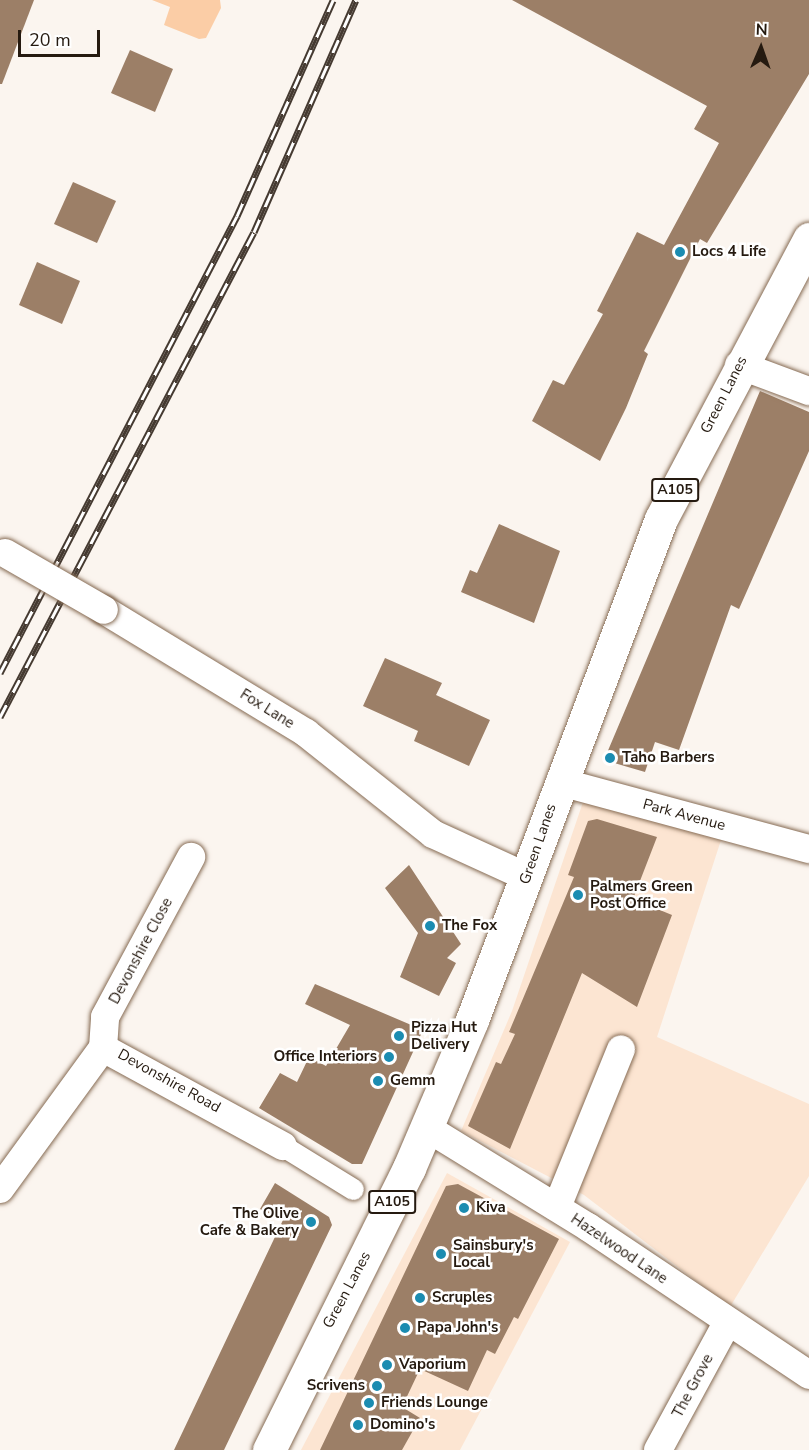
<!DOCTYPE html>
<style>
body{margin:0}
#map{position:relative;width:809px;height:1450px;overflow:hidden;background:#fbf5ef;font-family:"Nunito Sans",sans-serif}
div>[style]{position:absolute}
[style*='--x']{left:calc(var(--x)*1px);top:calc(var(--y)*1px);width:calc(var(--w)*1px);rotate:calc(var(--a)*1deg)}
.built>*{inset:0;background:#fce5d2}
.green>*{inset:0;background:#fbcda6}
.building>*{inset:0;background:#9c7f67}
.roads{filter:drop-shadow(0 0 2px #866b53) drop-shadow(0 0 2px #866b53)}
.pedestrian>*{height:21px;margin:-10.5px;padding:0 10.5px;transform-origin:10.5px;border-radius:10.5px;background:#fff}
.minor>*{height:28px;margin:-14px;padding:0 14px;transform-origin:14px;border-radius:14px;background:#fff}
.primary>*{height:33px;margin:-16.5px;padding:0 16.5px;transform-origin:16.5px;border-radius:16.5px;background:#fff}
.rail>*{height:7px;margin-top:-3.5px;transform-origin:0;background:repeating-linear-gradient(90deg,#fff 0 14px,#453a31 0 28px);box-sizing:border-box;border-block:2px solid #453a31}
.bridges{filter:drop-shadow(0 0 2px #866b53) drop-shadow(0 0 2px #866b53)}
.minor-bridge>*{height:28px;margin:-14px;padding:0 14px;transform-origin:14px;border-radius:14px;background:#fff}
.dots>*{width:16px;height:16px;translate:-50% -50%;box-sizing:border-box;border:3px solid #fff;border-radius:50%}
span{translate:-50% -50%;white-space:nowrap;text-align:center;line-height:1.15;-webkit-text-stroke:5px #fff;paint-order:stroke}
.shield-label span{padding:2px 4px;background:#fff;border:2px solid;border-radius:4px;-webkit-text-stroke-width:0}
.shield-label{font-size:14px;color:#251a10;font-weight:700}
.poi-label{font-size:15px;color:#251a10;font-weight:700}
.left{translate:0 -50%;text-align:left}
.right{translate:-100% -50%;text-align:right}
.street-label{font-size:15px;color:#251a10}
.north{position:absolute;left:731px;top:18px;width:60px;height:60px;-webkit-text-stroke:4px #fff;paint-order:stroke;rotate:2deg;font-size:16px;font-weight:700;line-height:24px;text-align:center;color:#251a10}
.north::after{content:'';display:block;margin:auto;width:21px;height:27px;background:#251a10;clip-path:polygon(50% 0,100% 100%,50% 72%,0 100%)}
.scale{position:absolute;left:18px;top:30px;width:82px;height:27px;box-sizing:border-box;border:3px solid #251a10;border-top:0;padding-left:8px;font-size:18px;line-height:21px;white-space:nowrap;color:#251a10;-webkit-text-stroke:4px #fff;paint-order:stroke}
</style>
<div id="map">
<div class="built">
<div style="clip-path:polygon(583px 802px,722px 837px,657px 1037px,809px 1104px,809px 1176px,730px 1307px,584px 1195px,461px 1131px,512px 1011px)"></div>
<div style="clip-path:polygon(447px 1173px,570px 1242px,460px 1450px,301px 1450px)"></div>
</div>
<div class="green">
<div style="clip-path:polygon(152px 0,220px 0,221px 8px,206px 38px,199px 39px,164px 25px,170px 7px)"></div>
</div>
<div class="building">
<div style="clip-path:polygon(0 0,34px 0,2px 84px,0 84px)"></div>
<div style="clip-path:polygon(512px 0,809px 0,809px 74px,707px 243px,700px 239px,644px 351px,648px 354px,626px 408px,600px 461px,532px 421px,553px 380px,564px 385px,603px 314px,597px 311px,637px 232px,664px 245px,719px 143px,694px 129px,707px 106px)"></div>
<div style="clip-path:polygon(130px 50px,173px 69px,155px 112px,111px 93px)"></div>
<div style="clip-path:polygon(73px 182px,116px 201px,97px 243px,54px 224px)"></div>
<div style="clip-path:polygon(37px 262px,80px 281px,62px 324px,19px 305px)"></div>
<div style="clip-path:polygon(760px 391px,809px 412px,809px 451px,739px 609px,731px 605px,679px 750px,655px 742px,645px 772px,604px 760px)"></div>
<div style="clip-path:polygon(499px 524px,560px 551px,534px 623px,461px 592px,470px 570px,477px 573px)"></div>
<div style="clip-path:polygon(385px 658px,442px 683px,436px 695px,490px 720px,469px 766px,414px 741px,418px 731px,363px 706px)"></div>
<div style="clip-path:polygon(597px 819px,657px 837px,633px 899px,672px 915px,637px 1007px,582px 973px,510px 1149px,468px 1126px,496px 1062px,501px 1064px,515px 1034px,509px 1032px,574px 877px,568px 875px,588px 821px)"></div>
<div style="clip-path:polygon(409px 865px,461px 944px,447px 958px,456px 963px,439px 996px,400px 977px,418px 933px,385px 888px)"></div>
<div style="clip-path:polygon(315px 984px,423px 1030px,362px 1164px,352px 1164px,259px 1108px,280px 1073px,297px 1082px,309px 1057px,326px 1066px,350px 1025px,305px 1004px)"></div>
<div style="clip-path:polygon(275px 1183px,329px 1217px,332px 1225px,224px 1450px,174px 1450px,283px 1220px,260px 1209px)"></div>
<div style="clip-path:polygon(458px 1184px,559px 1239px,518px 1319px,514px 1317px,495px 1354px,487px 1350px,468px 1391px,420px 1369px,402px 1407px,420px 1418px,402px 1450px,320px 1450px,446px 1186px)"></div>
</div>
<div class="roads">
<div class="pedestrian">
<div style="--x:283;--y:1146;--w:82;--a:31.6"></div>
</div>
<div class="minor">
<div style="--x:739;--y:365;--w:75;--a:20.4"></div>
<div style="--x:104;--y:610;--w:237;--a:31.3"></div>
<div style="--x:306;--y:733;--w:162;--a:38.5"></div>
<div style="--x:433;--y:834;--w:103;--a:24.6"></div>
<div style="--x:560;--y:782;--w:258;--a:15.1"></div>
<div style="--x:103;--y:1048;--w:31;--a:-86"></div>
<div style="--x:105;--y:1017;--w:182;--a:-61.7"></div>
<div style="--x:427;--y:1128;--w:189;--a:31.6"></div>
<div style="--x:588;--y:1227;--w:266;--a:33.8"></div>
<div style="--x:0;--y:1189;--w:175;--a:-53.9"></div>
<div style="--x:103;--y:1048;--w:205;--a:28.6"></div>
<div style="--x:557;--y:1207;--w:170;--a:-67.9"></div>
<div style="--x:658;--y:1450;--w:145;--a:-61.5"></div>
</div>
<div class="primary">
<div style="--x:269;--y:1450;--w:315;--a:-63.6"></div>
<div style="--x:409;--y:1168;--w:161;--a:-66.9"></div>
<div style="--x:472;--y:1020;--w:535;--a:-69.33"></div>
<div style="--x:661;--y:519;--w:317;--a:-62.1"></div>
</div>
</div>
<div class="rail">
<div style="--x:0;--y:673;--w:515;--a:-62.59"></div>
<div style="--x:237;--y:216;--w:236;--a:-66"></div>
<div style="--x:0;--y:717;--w:547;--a:-62.36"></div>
<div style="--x:254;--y:232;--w:253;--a:-66.3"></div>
</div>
<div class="bridges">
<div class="minor-bridge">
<div style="--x:5;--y:553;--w:114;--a:29.9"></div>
</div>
</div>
<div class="dots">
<div style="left:680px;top:252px;background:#1b8cb1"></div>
<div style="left:610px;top:758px;background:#1b8cb1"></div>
<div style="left:578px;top:895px;background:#1b8cb1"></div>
<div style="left:430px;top:926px;background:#1b8cb1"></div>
<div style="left:399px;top:1036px;background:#1b8cb1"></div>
<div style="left:389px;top:1057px;background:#1b8cb1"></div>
<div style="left:378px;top:1081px;background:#1b8cb1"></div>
<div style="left:464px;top:1208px;background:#1b8cb1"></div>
<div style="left:311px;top:1222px;background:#1b8cb1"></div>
<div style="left:441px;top:1254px;background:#1b8cb1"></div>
<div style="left:420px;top:1298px;background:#1b8cb1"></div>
<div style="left:405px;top:1328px;background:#1b8cb1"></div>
<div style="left:387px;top:1365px;background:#1b8cb1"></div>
<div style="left:377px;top:1386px;background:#1b8cb1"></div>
<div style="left:369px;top:1403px;background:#1b8cb1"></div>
<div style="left:358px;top:1425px;background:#1b8cb1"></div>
</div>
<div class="shield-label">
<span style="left:675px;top:490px">A105</span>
<span style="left:392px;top:1202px">A105</span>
</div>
<div class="poi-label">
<span class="left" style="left:692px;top:252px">Locs 4 Life</span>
<span class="left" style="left:622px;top:758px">Taho Barbers</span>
<span class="left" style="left:590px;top:895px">Palmers Green<br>Post Office</span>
<span class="left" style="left:442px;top:926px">The Fox</span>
<span class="left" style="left:411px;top:1036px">Pizza Hut<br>Delivery</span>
<span class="right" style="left:377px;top:1057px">Office Interiors</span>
<span class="left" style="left:390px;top:1081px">Gemm</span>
<span class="left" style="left:476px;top:1208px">Kiva</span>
<span class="right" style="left:299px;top:1222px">The Olive<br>Cafe &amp; Bakery</span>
<span class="left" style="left:453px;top:1254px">Sainsbury's<br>Local</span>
<span class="left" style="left:432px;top:1298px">Scruples</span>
<span class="left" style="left:417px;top:1328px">Papa John's</span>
<span class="left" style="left:399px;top:1365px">Vaporium</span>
<span class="right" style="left:365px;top:1386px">Scrivens</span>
<span class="left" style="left:381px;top:1403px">Friends Lounge</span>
<span class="left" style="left:370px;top:1425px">Domino's</span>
</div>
<div class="street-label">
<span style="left:724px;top:395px;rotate:-63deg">Green Lanes</span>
<span style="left:267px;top:709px;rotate:32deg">Fox Lane</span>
<span style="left:684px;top:815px;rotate:15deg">Park Avenue</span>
<span style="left:538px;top:844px;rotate:-71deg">Green Lanes</span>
<span style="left:141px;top:951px;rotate:-62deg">Devonshire Close</span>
<span style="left:169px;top:1081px;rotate:29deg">Devonshire Road</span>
<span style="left:619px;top:1249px;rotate:34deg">Hazelwood Lane</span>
<span style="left:347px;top:1290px;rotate:-62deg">Green Lanes</span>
<span style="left:693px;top:1386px;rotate:-62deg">The Grove</span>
</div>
<div class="north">N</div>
<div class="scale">20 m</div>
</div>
